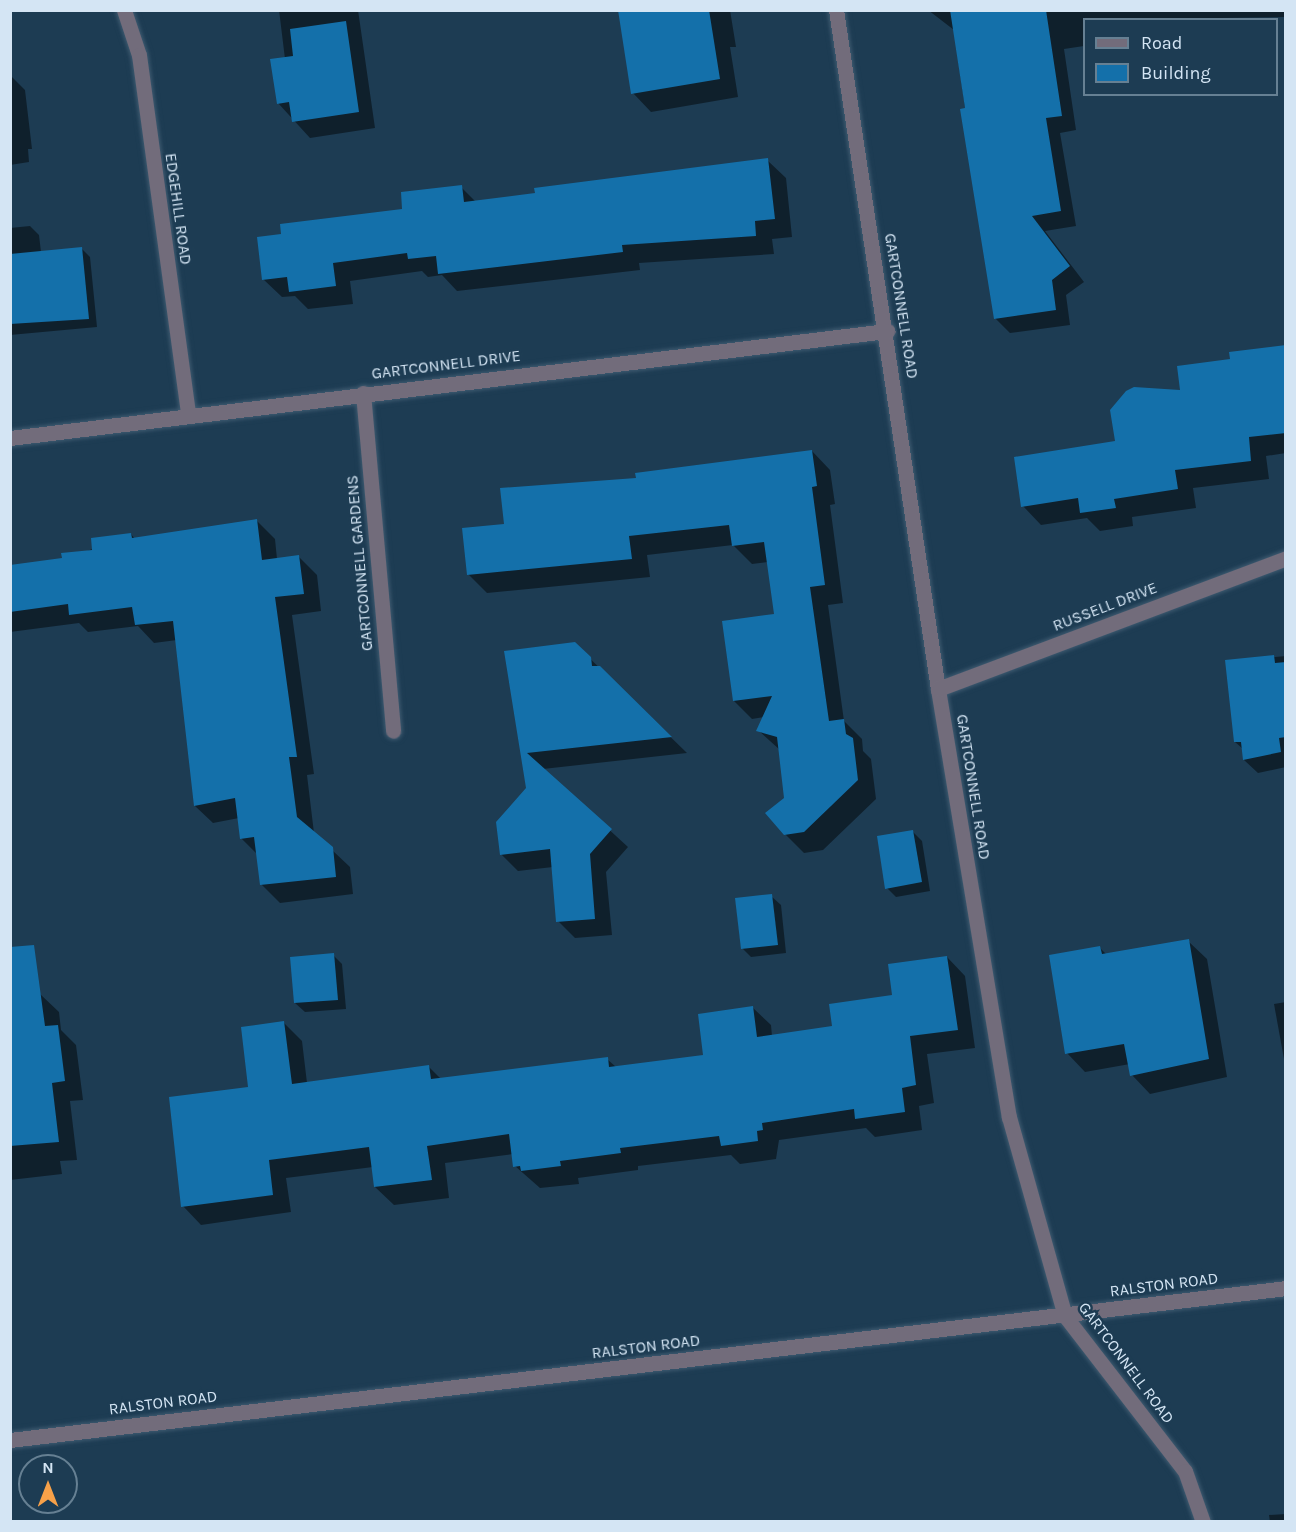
<!DOCTYPE html>
<style>
body{margin:0}
#map{position:relative;width:1296px;height:1532px;overflow:hidden;background:#1d3c53;font-family:Karla,sans-serif}
div>[style]{position:absolute}
[style*='--x']{left:calc(var(--x)*1px);top:calc(var(--y)*1px);width:calc(var(--w)*1px);rotate:calc(var(--a)*1deg)}
.shadow>*{inset:0;background:#0007}
.building>*{inset:0;background:#1470aa}
.roads{filter:drop-shadow(0 0 2px #3e5a70) drop-shadow(0 0 2px #3e5a70)}
.minor>*{height:15px;margin:-7.5px;padding:0 7.5px;transform-origin:7.5px;border-radius:7.5px;background:#726c7b}
span{translate:-50% -50%;white-space:nowrap;text-align:center;line-height:1.15;-webkit-text-stroke:5px #1d3c53;paint-order:stroke}
.street-label{font-size:16px;color:#d4e5f4}
.frame{position:absolute;inset:0;border:12px solid #d4e5f4;pointer-events:none}
.legend{position:absolute;left:1083px;top:18px;width:195px;height:78px;box-sizing:border-box;background:#1d3c53;border:2px solid #668093;margin:0;padding:8px 10px;list-style:none;font-size:18px;color:#d4e5f4}
.legend li{display:flex;align-items:center;gap:12px;height:30px}
.legend b{width:30px;border:2px solid #668093}
.north{position:absolute;left:18px;top:1454px;width:60px;height:60px;box-sizing:border-box;background:#1d3c53;border:2px solid #668093;border-radius:50%;rotate:0deg;font-size:16px;font-weight:700;line-height:24px;text-align:center;color:#d4e5f4}
.north::after{content:'';display:block;margin:auto;width:21px;height:27px;background:#f7a149;clip-path:polygon(50% 0,100% 100%,50% 72%,0 100%)}
</style>
<div id="map">
<div class="shadow">
<div style="clip-path:polygon(279px 10px,358px 10px,375px 128px,310px 138px,278px 103px,285px 59px)"></div>
<div style="clip-path:polygon(619px 10px,730px 10px,736px 47px,730px 47px,738px 97px,651px 112px,633px 93px)"></div>
<div style="clip-path:polygon(928px 10px,1286px 10px,1286px 17px,1084px 20px,1084px 46px,1064px 49px,1076px 130px,1060px 133px,1076px 226px,1045px 231px,1084px 282px,1066px 295px,1070px 325px,1010px 333px,995px 318px,954px 30px)"></div>
<div style="clip-path:polygon(10px 75px,25px 90px,32px 149px,28px 149px,29px 162px,10px 165px)"></div>
<div style="clip-path:polygon(767px 160px,786px 178px,792px 237px,772px 239px,774px 254px,639px 263px,640px 270px,457px 291px,442px 275px,428px 277px,422px 271px,350px 281px,353px 304px,308px 309px,295px 296px,282px 297px,263px 279px,461px 187px,476px 202px)"></div>
<div style="clip-path:polygon(30px 226px,39px 235px,41px 252px,81px 248px,90px 257px,97px 327px,10px 335px,10px 228px)"></div>
<div style="clip-path:polygon(1286px 347px,1286px 453px,1266px 456px,1269px 479px,1193px 488px,1196px 508px,1132px 517px,1133px 526px,1100px 531px,1087px 518px,1041px 525px,1023px 506px,1232px 361px)"></div>
<div style="clip-path:polygon(812px 451px,830px 470px,835px 504px,830px 505px,843px 603px,828px 605px,844px 721px,862px 739px,863px 751px,871px 759px,876px 799px,823px 850px,804px 853px,785px 834px,786px 798px,780px 750px,758px 730px,764px 717px,752px 719px,734px 701px,775px 616px,768px 562px,752px 564px,733px 545px,647px 555px,650px 577px,487px 593px,468px 574px,506px 525px,638px 480px)"></div>
<div style="clip-path:polygon(257px 521px,275px 539px,277px 559px,299px 557px,317px 575px,321px 611px,292px 615px,314px 774px,307px 775px,314px 833px,350px 867px,353px 894px,280px 903px,262px 885px,258px 855px,241px 838px,239px 818px,213px 823px,195px 806px,177px 640px,154px 643px,138px 626px,88px 632px,79px 623px,10px 632px,10px 567px,64px 560px,131px 534px,135px 539px)"></div>
<div style="clip-path:polygon(575px 644px,687px 753px,543px 769px,628px 847px,606px 872px,612px 935px,575px 938px,558px 921px,553px 867px,518px 871px,501px 854px,527px 789px,506px 652px)"></div>
<div style="clip-path:polygon(1286px 656px,1286px 767px,1258px 773px,1244px 760px,1243px 749px,1235px 742px,1226px 662px)"></div>
<div style="clip-path:polygon(913px 832px,922px 841px,930px 891px,896px 897px,887px 888px)"></div>
<div style="clip-path:polygon(771px 896px,781px 905px,786px 953px,751px 957px,742px 948px)"></div>
<div style="clip-path:polygon(1188px 941px,1207px 959px,1227px 1077px,1150px 1094px,1132px 1075px,1130px 1064px,1085px 1072px,1067px 1053px,1100px 948px,1107px 955px)"></div>
<div style="clip-path:polygon(333px 955px,342px 964px,346px 1009px,305px 1012px,295px 1003px)"></div>
<div style="clip-path:polygon(947px 957px,965px 976px,975px 1048px,927px 1054px,934px 1103px,919px 1106px,922px 1130px,875px 1137px,866px 1128px,779px 1140px,776px 1159px,740px 1164px,731px 1155px,638px 1166px,638px 1170px,578px 1178px,579px 1184px,540px 1188px,515px 1166px,513px 1154px,445px 1163px,449px 1198px,394px 1205px,375px 1187px,373px 1167px,286px 1178px,291px 1212px,201px 1225px,183px 1206px,284px 1023px,302px 1041px,307px 1083px,428px 1066px,441px 1079px,607px 1059px,616px 1067px,705px 1057px,752px 1007px,771px 1025px,772px 1036px,834px 1027px,894px 997px)"></div>
<div style="clip-path:polygon(10px 986px,40px 994px,59px 1012px,61px 1030px,76px 1045px,83px 1100px,70px 1101px,77px 1160px,60px 1161px,62px 1174px,10px 1180px)"></div>
<div style="clip-path:polygon(1286px 1002px,1286px 1070px,1274px 1004px)"></div>
<div style="clip-path:polygon(1286px 1514px,1286px 1522px,1270px 1522px,1269px 1515px)"></div>
</div>
<div class="building">
<div style="clip-path:polygon(618px 10px,709px 10px,720px 79px,631px 94px)"></div>
<div style="clip-path:polygon(950px 10px,1046px 10px,1062px 116px,1046px 118px,1061px 211px,1032px 216px,1070px 266px,1052px 280px,1056px 310px,994px 319px,960px 109px,965px 108px)"></div>
<div style="clip-path:polygon(346px 21px,359px 112px,292px 122px,289px 102px,277px 104px,270px 59px,293px 56px,290px 29px)"></div>
<div style="clip-path:polygon(768px 158px,775px 219px,755px 221px,756px 236px,622px 245px,623px 252px,438px 274px,436px 256px,408px 259px,407px 253px,333px 263px,336px 286px,289px 292px,287px 277px,262px 280px,257px 237px,281px 234px,280px 224px,402px 209px,401px 192px,462px 185px,464px 202px,535px 193px,534px 188px)"></div>
<div style="clip-path:polygon(82px 247px,89px 319px,10px 324px,10px 254px)"></div>
<div style="clip-path:polygon(1286px 345px,1286px 433px,1249px 437px,1251px 461px,1175px 470px,1178px 489px,1114px 499px,1116px 508px,1080px 513px,1078px 498px,1021px 507px,1014px 457px,1115px 441px,1110px 410px,1126px 391px,1134px 387px,1180px 390px,1177px 366px,1230px 359px,1229px 352px)"></div>
<div style="clip-path:polygon(812px 450px,817px 486px,812px 487px,825px 585px,810px 587px,829px 721px,844px 719px,846px 734px,853px 738px,858px 780px,804px 832px,784px 835px,765px 813px,784px 798px,777px 737px,756px 731px,772px 696px,733px 701px,722px 621px,774px 614px,764px 542px,732px 546px,729px 525px,629px 536px,632px 559px,467px 575px,462px 528px,504px 524px,500px 488px,636px 478px,635px 473px)"></div>
<div style="clip-path:polygon(257px 519px,262px 560px,299px 555px,304px 594px,275px 597px,297px 757px,289px 757px,297px 817px,333px 847px,336px 877px,260px 885px,254px 837px,240px 839px,235px 798px,194px 806px,173px 621px,135px 625px,132px 607px,69px 615px,68px 604px,10px 612px,10px 565px,62px 558px,61px 553px,92px 550px,91px 538px,131px 533px,132px 538px)"></div>
<div style="clip-path:polygon(575px 642px,591px 657px,592px 666px,600px 666px,672px 737px,527px 753px,612px 829px,590px 854px,595px 919px,556px 922px,550px 849px,500px 855px,496px 822px,526px 788px,504px 651px)"></div>
<div style="clip-path:polygon(1274px 655px,1275px 663px,1286px 662px,1286px 737px,1279px 738px,1281px 752px,1243px 760px,1241px 742px,1234px 742px,1225px 660px)"></div>
<div style="clip-path:polygon(913px 830px,922px 882px,885px 889px,877px 836px)"></div>
<div style="clip-path:polygon(772px 894px,778px 945px,741px 949px,735px 898px)"></div>
<div style="clip-path:polygon(1189px 939px,1209px 1059px,1130px 1076px,1124px 1044px,1065px 1054px,1049px 955px,1100px 946px,1102px 954px)"></div>
<div style="clip-path:polygon(34px 945px,45px 1026px,58px 1025px,65px 1081px,52px 1083px,59px 1142px,10px 1146px,10px 947px)"></div>
<div style="clip-path:polygon(334px 953px,338px 1000px,294px 1003px,290px 957px)"></div>
<div style="clip-path:polygon(947px 956px,958px 1030px,910px 1036px,916px 1085px,902px 1088px,905px 1112px,855px 1119px,854px 1109px,762px 1123px,763px 1130px,757px 1131px,758px 1141px,721px 1146px,719px 1136px,620px 1148px,621px 1153px,560px 1161px,561px 1166px,521px 1171px,520px 1166px,513px 1167px,509px 1134px,427px 1146px,432px 1180px,374px 1187px,369px 1147px,269px 1160px,273px 1195px,181px 1207px,169px 1097px,248px 1087px,241px 1027px,284px 1021px,292px 1084px,429px 1065px,431px 1079px,608px 1057px,609px 1067px,703px 1055px,698px 1014px,753px 1006px,757px 1037px,832px 1026px,829px 1004px,892px 995px,888px 964px)"></div>
</div>
<div class="roads">
<div class="minor">
<div style="--x:124;--y:10;--w:47;--a:71.6"></div>
<div style="--x:139;--y:55;--w:362;--a:82.2"></div>
<div style="--x:836;--y:10;--w:687;--a:81.46"></div>
<div style="--x:938;--y:689;--w:434;--a:80.6"></div>
<div style="--x:1009;--y:1117;--w:207;--a:74.3"></div>
<div style="--x:1065;--y:1316;--w:196;--a:52.3"></div>
<div style="--x:1185;--y:1471;--w:54;--a:70.6"></div>
<div style="--x:363;--y:393;--w:339;--a:84.9"></div>
<div style="--x:10;--y:438;--w:884;--a:-6.96"></div>
<div style="--x:938;--y:689;--w:372;--a:-20.6"></div>
<div style="--x:10;--y:1440;--w:1285;--a:-6.79"></div>
</div>
</div>
<div class="street-label">
<span style="left:178px;top:209px;rotate:82deg">EDGEHILL ROAD</span>
<span style="left:901px;top:306px;rotate:81deg">GARTCONNELL ROAD</span>
<span style="left:446px;top:365px;rotate:-7deg">GARTCONNELL DRIVE</span>
<span style="left:360px;top:563px;rotate:-95deg">GARTCONNELL GARDENS</span>
<span style="left:1105px;top:607px;rotate:-21deg">RUSSELL DRIVE</span>
<span style="left:973px;top:787px;rotate:81deg">GARTCONNELL ROAD</span>
<span style="left:1164px;top:1285px;rotate:-7deg">RALSTON ROAD</span>
<span style="left:646px;top:1347px;rotate:-7deg">RALSTON ROAD</span>
<span style="left:1126px;top:1363px;rotate:53deg">GARTCONNELL ROAD</span>
<span style="left:163px;top:1403px;rotate:-7deg">RALSTON ROAD</span>
</div>
<div class="frame"></div>
<ul class="legend">
<li><b style="height:8px;background:#726c7b"></b>Road</li>
<li><b style="height:16px;background:#1470aa"></b>Building</li>
</ul>
<div class="north">N</div>
</div>
